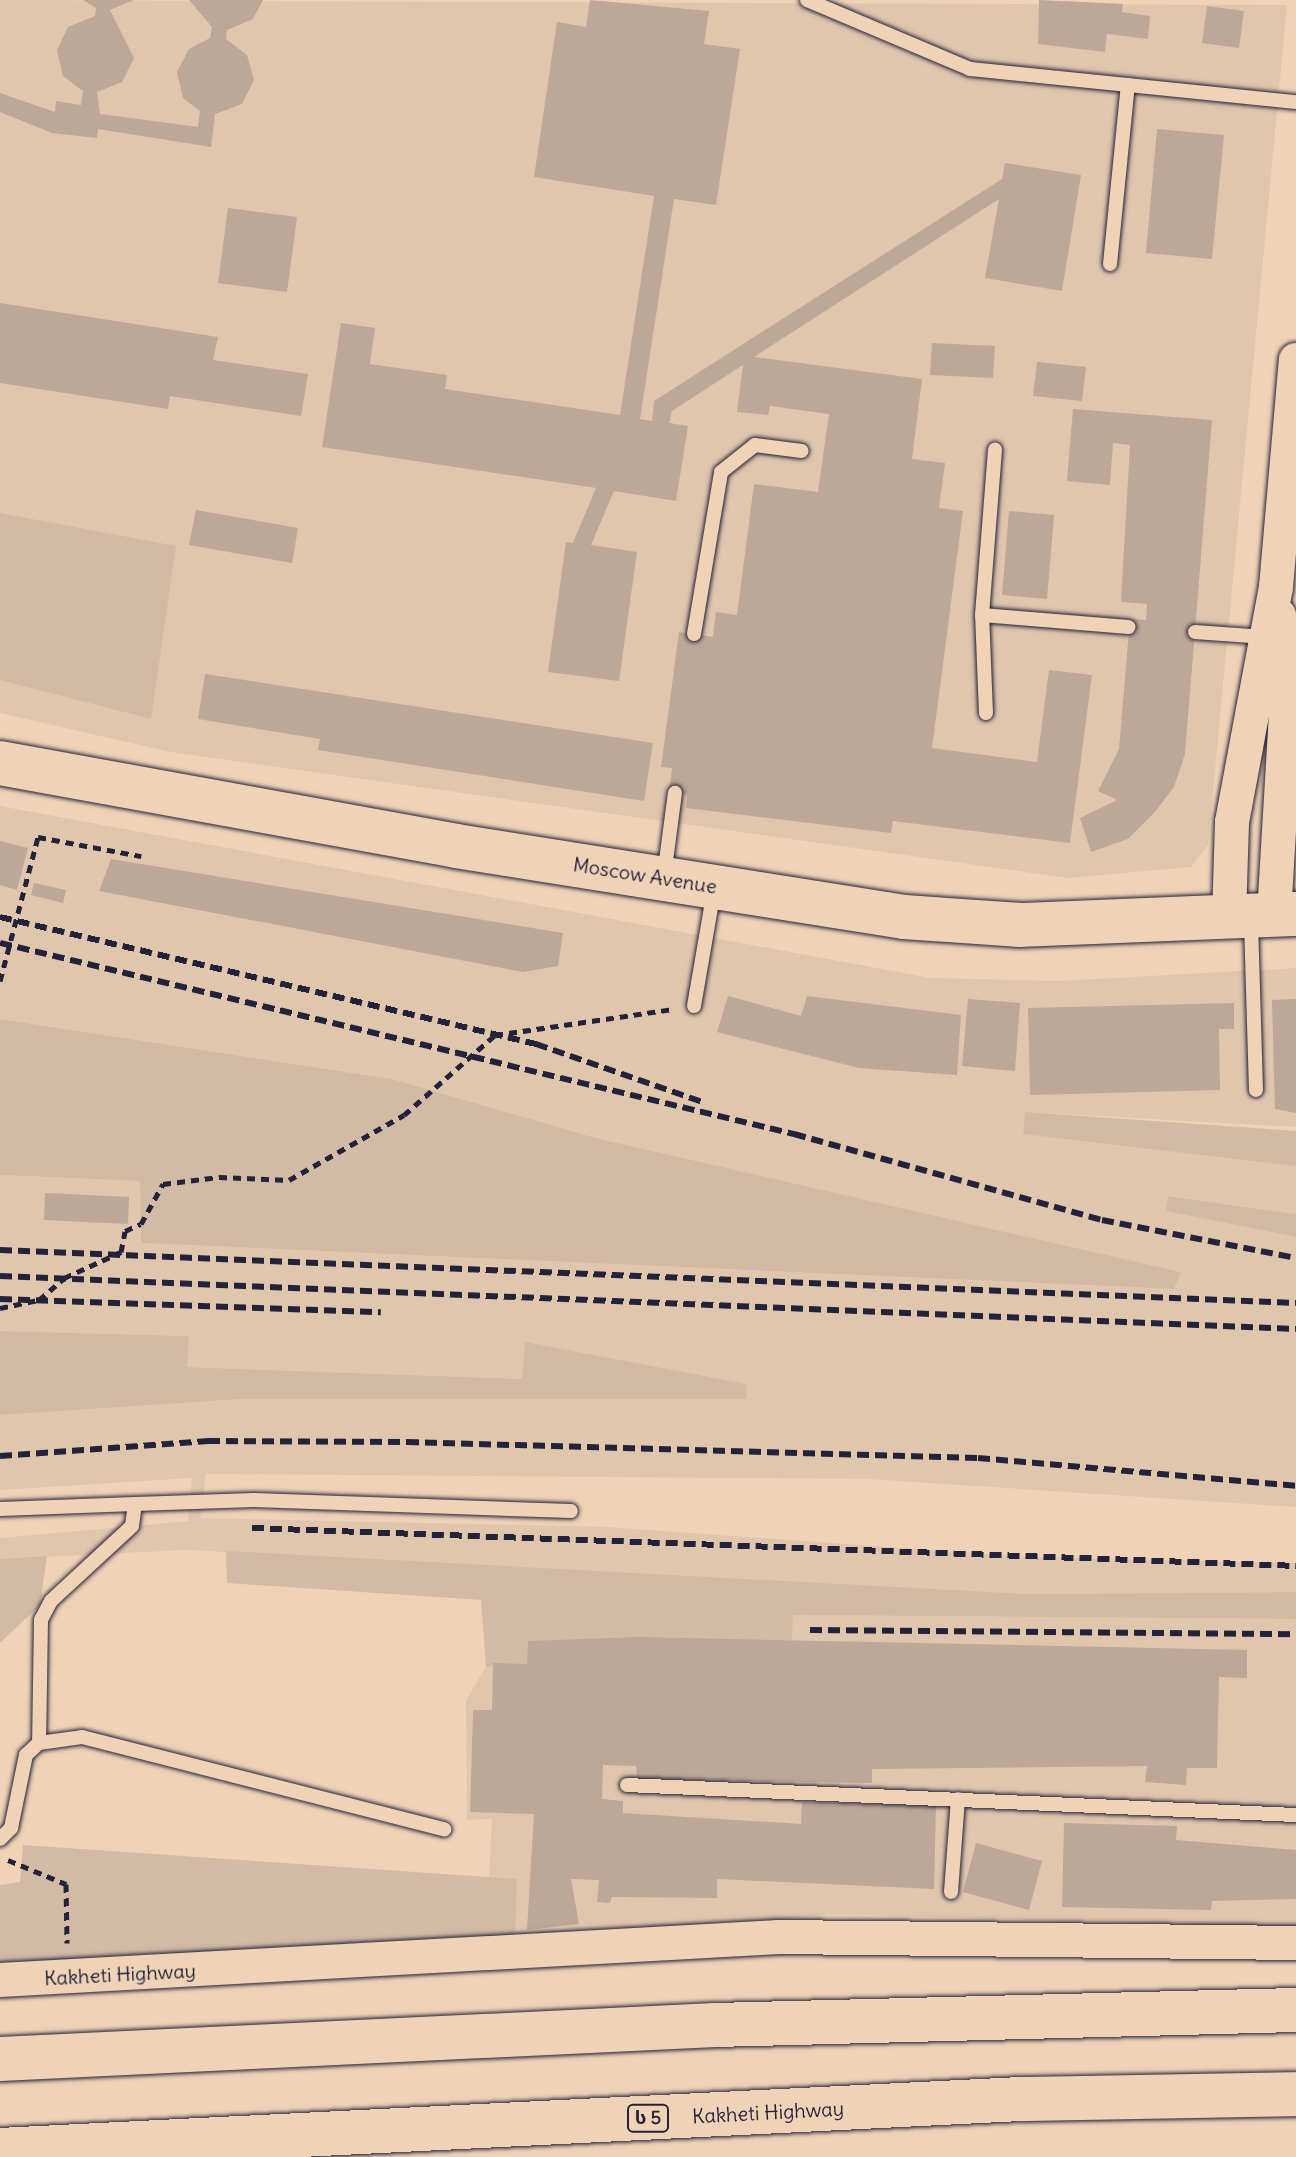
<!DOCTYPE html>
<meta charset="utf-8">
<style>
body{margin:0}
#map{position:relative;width:1296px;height:2157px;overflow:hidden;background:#f0d3b7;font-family:Delius,"Noto Sans Georgian",sans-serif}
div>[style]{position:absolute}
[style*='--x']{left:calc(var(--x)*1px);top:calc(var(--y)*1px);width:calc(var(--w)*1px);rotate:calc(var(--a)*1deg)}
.built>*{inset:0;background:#e1c6ae}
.green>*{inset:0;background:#d2baa5}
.building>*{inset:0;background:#bda798}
.path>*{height:5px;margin-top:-2.5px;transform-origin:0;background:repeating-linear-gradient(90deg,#22223b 0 8px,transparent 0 14px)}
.roads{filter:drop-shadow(0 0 2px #22223b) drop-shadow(0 0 2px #22223b)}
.service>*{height:14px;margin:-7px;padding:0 7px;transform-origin:7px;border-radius:7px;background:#f0d3b7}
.tertiary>*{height:34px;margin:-17px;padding:0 17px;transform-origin:17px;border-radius:17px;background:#f0d3b7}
.primary>*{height:44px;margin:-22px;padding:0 22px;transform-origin:22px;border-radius:22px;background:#f0d3b7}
.trunk>*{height:44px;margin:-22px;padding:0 22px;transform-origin:22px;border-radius:22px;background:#f0d3b7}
.rail>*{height:6px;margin-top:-3px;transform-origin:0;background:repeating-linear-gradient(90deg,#22223b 0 12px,transparent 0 18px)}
span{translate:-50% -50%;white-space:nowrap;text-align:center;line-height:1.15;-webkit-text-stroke:8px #f0d3b7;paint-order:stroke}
.shield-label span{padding:2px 6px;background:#f0d3b7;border:2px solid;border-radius:6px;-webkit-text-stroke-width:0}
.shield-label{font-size:18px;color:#22223b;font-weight:700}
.street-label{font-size:20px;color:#22223b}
</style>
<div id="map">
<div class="built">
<div style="clip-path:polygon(0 0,1287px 5px,1208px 845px,1191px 867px,1068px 878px,170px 752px,0 713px)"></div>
<div style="clip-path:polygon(0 806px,931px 978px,1059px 981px,1296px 968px,1296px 1127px,1025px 1112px,1023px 1133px,1296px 1166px,1296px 1214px,1169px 1196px,1165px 1211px,1296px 1237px,1296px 1507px,867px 1479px,206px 1474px,200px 1518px,607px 1527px,1027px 1557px,1296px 1563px,1296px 1592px,1025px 1594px,186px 1550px,0 1559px,0 1538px,188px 1521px,192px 1478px,0 1490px,0 1415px,243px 1399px,747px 1399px,525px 1343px,522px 1379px,186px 1367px,188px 1336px,0 1331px,0 1175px,140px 1181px,142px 1243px,1173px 1289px,1181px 1272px,596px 1138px,392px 1079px,0 1019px)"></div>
<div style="clip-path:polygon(792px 1615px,1296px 1619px,1296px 1927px,831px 1914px,515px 1945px,517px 1880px,489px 1879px,492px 1819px,467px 1820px,466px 1700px,486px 1667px,528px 1641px,791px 1640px)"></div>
</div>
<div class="green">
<div style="clip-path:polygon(0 513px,176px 546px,151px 719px,0 680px)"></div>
<div style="clip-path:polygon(0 1019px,392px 1079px,596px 1138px,1181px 1272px,1174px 1289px,141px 1243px,140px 1181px,0 1175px)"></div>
<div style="clip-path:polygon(1025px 1112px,1296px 1131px,1296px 1166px,1023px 1134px)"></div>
<div style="clip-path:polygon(1168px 1196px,1296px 1214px,1296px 1237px,1165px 1211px)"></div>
<div style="clip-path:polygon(0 1331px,189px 1336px,187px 1367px,522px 1379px,525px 1342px,746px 1384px,747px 1399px,243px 1399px,0 1415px)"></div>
<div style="clip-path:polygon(226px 1551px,1025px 1594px,1296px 1592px,1296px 1619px,793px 1615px,792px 1640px,529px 1641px,527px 1664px,486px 1667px,481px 1600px,227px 1583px)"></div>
<div style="clip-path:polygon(47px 1556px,40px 1605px,0 1643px,0 1559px)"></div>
<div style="clip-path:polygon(23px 1845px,517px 1879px,515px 1945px,0 1971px,0 1885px,20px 1882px)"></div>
</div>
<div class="building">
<div style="clip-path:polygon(83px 0,134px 0,110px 10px,134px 58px,122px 82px,97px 92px,100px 114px,198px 127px,200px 111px,183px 98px,177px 72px,189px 49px,210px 38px,212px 27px,189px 0,263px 0,253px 19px,227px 30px,226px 39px,247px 55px,254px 80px,242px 104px,215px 114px,211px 147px,98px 129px,97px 138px,52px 133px,0 112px,0 93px,55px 112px,56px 101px,81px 105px,83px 91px,63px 76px,57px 50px,68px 27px,95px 16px,96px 8px)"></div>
<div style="clip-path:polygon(590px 0,709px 11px,704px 44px,740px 49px,716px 205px,674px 199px,640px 419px,652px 421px,654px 401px,1002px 179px,1005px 163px,1081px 175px,1062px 291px,985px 278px,999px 199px,754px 357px,922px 379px,912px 459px,945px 463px,939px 508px,963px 511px,932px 748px,1037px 762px,1049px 670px,1092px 675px,1070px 843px,893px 821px,891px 833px,686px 808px,687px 795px,669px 792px,672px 768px,661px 767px,679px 632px,713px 637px,716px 612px,737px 615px,754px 484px,818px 492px,829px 414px,770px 406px,768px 415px,737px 412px,743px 365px,672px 411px,669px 423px,688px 426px,676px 501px,614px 491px,591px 545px,637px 552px,619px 681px,548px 672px,566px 542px,573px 543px,596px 488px,322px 447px,341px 323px,375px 328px,370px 364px,447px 375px,445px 389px,620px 415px,654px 196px,534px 177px,557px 22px,586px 27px)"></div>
<div style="clip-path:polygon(1039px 0,1123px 4px,1122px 12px,1150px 16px,1148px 39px,1107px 34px,1105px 52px,1038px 44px)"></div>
<div style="clip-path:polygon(1207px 6px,1244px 11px,1239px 48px,1202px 43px)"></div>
<div style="clip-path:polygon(1157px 129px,1224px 135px,1212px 259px,1146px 253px)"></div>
<div style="clip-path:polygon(228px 208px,297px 217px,287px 292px,218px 283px)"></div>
<div style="clip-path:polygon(0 303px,218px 337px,213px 360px,308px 374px,301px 416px,170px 396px,168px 409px,0 383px)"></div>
<div style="clip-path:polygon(932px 343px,995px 346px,993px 378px,930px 375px)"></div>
<div style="clip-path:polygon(1037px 362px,1086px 367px,1082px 401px,1033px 396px)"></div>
<div style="clip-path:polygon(1073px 409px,1212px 420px,1185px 754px,1174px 787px,1154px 813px,1128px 839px,1091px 852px,1080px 818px,1117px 800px,1098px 791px,1119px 749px,1130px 619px,1146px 620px,1147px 604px,1121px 602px,1130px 445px,1113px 443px,1110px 485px,1067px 481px)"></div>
<div style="clip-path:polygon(196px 510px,298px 528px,292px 563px,189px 545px)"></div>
<div style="clip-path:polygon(1009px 511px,1054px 515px,1047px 599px,1002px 595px)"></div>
<div style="clip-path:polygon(205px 674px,653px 743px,644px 801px,318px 750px,320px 739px,198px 719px)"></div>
<div style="clip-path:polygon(0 841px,28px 848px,17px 890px,0 885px)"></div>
<div style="clip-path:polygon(111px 859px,563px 933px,558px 966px,523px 972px,99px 891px)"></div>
<div style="clip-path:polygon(34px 883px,66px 890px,63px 903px,31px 895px)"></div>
<div style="clip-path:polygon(728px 996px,801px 1016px,807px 996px,961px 1015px,957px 1075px,859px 1068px,717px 1032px)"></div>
<div style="clip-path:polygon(968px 999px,1020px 1003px,1015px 1071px,962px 1066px)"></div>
<div style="clip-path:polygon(1296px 999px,1296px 1113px,1275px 1109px,1272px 1000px)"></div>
<div style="clip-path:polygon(1234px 1003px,1234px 1029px,1219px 1029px,1220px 1090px,1030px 1095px,1028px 1008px)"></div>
<div style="clip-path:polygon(45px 1193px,129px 1197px,128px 1224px,44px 1220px)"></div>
<div style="clip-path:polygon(639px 1637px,1247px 1650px,1247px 1678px,1219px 1677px,1217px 1768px,1187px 1768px,1186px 1785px,1145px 1782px,1147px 1766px,872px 1769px,872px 1783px,637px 1779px,636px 1766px,603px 1765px,602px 1799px,623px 1801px,623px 1813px,801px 1824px,802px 1802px,936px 1806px,934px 1889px,717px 1879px,717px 1898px,612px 1897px,610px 1903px,597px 1902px,599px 1880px,571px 1879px,579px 1924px,527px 1930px,534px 1814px,470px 1812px,473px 1710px,492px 1710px,493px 1663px,527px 1664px,528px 1641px)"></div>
<div style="clip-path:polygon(1064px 1823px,1177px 1826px,1176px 1840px,1296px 1850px,1296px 1899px,1212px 1901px,1211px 1910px,1062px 1907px)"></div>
<div style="clip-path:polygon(976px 1843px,1042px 1861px,1029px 1910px,963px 1892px)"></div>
</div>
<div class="path">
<div style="--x:0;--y:981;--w:149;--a:-75.2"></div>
<div style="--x:38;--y:837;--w:105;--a:10.5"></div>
<div style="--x:0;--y:1308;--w:40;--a:-12"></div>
<div style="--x:39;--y:1300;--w:33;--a:-41"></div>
<div style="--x:64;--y:1278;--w:63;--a:-24.5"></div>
<div style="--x:121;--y:1252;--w:21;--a:-79"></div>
<div style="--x:125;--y:1231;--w:17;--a:-24"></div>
<div style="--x:141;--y:1224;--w:46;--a:-61.2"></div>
<div style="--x:163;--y:1184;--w:56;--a:-7.1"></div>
<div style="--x:219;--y:1177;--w:70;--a:2.5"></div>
<div style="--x:289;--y:1180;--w:132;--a:-29.5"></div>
<div style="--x:404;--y:1115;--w:121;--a:-41.3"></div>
<div style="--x:495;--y:1035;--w:181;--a:-8.3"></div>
<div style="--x:8;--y:1860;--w:63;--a:22.5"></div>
<div style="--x:66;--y:1884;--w:59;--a:89"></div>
</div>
<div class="roads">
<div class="service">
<div style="--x:807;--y:0;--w:177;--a:22.9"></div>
<div style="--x:970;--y:69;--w:328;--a:5.8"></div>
<div style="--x:1110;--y:264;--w:180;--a:-84.3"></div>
<div style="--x:982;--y:615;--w:147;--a:4.7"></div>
<div style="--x:1195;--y:632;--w:70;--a:4.1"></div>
<div style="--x:694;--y:634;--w:164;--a:-80.5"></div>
<div style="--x:721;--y:472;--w:43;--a:-38.5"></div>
<div style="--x:755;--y:445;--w:47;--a:7.3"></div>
<div style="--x:986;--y:713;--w:98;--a:-92.3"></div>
<div style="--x:982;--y:615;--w:166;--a:-85.5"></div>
<div style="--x:664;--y:876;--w:84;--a:-82.5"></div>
<div style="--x:1251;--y:922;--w:168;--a:88.3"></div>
<div style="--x:694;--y:1006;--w:118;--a:-80.2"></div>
<div style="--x:135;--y:1504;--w:119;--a:-1.9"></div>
<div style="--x:254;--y:1500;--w:317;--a:2"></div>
<div style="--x:0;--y:1509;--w:135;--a:-2.1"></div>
<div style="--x:135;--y:1504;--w:22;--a:98"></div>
<div style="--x:132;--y:1526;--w:110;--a:137.2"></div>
<div style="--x:51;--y:1601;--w:21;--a:118"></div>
<div style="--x:41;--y:1620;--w:123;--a:90.9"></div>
<div style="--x:627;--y:1785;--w:670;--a:2.57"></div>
<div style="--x:0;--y:1839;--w:16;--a:-45"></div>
<div style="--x:11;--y:1828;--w:75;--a:-78.4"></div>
<div style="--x:26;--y:1755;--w:18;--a:-43"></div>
<div style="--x:39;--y:1743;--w:43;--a:-7.9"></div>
<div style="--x:82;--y:1737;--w:374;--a:14.3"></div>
<div style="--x:951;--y:1892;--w:93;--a:-85.7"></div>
</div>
<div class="tertiary">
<div style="--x:1274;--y:915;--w:219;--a:-86.6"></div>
<div style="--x:1287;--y:696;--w:81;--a:-95.6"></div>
<div style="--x:1229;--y:918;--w:96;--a:-88.2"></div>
<div style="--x:1232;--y:822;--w:239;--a:-79.4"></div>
<div style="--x:1276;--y:587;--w:228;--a:-85"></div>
<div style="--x:0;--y:1980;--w:780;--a:-3.16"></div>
<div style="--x:779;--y:1937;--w:517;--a:0.66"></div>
</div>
<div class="primary">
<div style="--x:0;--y:763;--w:463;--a:10.3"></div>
<div style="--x:456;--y:846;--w:454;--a:9"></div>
<div style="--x:904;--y:917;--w:117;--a:3.9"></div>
<div style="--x:1021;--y:925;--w:275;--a:-2.3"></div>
</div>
<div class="trunk">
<div style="--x:0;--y:2059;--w:716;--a:-2.72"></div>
<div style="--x:715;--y:2025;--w:581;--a:-1.48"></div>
<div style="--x:0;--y:2150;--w:1022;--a:-2.86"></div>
<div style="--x:1021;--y:2099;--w:275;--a:-1"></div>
</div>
</div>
<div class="rail">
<div style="--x:0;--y:917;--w:551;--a:13.33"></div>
<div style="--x:536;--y:1044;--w:177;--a:19.2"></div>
<div style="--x:0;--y:943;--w:817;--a:13.53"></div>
<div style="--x:794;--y:1134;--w:320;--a:15.6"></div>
<div style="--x:1102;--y:1220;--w:198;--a:11.1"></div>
<div style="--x:0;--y:1250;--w:1297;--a:2.34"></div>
<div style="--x:0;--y:1276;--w:1297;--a:2.34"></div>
<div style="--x:0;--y:1299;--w:381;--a:2"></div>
<div style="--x:0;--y:1456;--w:209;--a:-4.1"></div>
<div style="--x:208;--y:1441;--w:199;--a:0.3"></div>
<div style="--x:407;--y:1442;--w:571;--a:1.61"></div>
<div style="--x:978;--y:1458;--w:319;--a:5"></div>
<div style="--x:252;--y:1528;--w:1045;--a:2.08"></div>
<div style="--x:810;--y:1630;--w:486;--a:0.5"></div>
</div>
<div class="shield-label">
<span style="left:648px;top:2118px">ს 5</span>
</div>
<div class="street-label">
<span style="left:645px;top:875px;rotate:9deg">Moscow Avenue</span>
<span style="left:120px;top:1974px;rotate:-3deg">Kakheti Highway</span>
<span style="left:768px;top:2112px;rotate:-3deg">Kakheti Highway</span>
</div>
</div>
